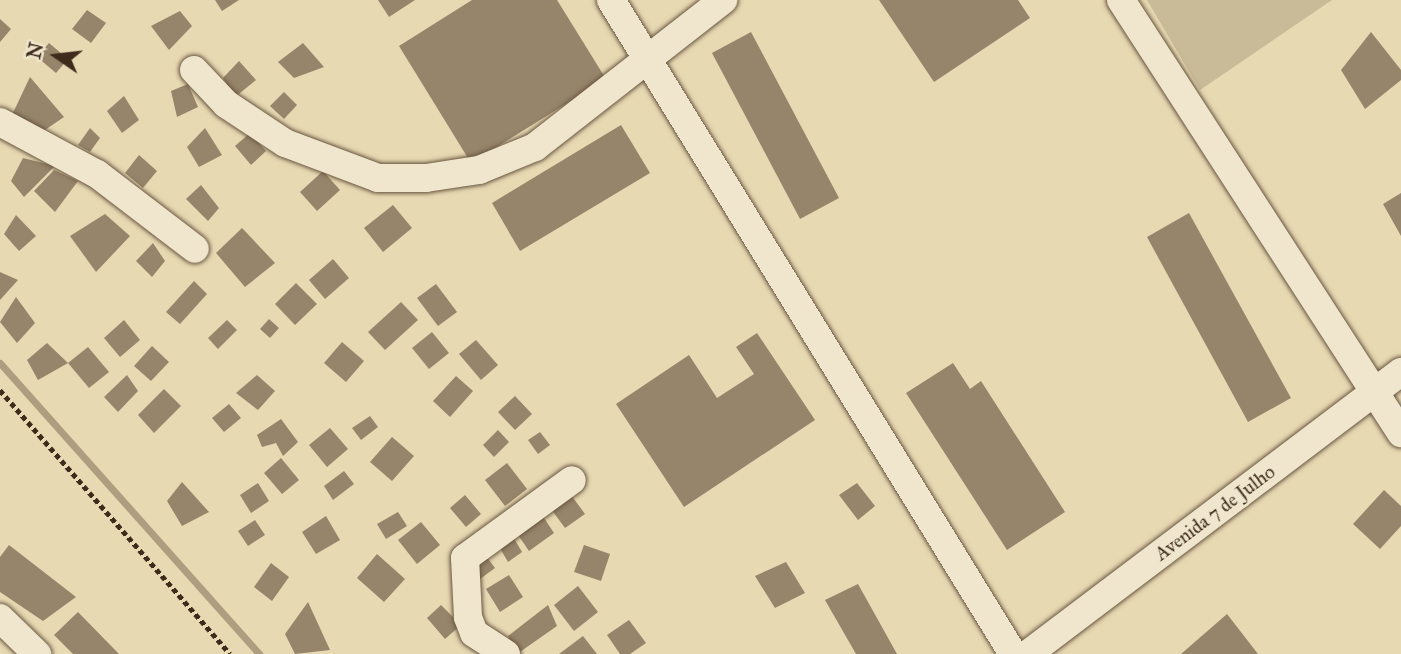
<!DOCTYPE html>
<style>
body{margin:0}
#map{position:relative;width:1401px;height:654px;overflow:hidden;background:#e7d9b2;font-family:"IM FELL Great Primer",serif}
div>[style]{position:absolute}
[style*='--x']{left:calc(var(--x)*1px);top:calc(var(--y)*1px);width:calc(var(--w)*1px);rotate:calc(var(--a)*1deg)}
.green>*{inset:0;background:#cabb98}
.stream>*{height:7px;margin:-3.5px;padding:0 3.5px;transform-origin:3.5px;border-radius:3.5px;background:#ae9e7f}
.building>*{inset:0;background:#96856a}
.path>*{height:4.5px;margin-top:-2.25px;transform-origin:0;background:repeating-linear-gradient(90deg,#3f2b1b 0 5px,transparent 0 8.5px)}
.roads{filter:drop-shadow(0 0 2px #695641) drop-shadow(0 0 2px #695641)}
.minor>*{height:28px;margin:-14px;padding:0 14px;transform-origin:14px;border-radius:14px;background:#efe6cd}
span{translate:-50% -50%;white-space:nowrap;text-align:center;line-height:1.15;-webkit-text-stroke:5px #efe6cd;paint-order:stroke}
.street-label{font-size:19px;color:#3f2b1b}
.north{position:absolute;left:21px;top:21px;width:70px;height:70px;-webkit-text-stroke:5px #efe6cd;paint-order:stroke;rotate:284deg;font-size:19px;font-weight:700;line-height:28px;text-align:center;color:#3f2b1b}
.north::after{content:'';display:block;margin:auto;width:24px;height:32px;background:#3f2b1b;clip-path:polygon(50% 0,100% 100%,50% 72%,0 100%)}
</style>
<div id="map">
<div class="green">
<div style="clip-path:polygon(1147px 0,1332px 0,1200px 90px)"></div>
</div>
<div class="stream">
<div style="--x:0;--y:363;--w:390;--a:48.3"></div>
</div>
<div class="building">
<div style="clip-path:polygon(215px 0,239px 0,222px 11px)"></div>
<div style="clip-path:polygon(378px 0,415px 0,389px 17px)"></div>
<div style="clip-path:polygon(472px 0,557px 0,606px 79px,471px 163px,399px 46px)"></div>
<div style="clip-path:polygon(879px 0,1018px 0,1030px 18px,934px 82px)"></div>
<div style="clip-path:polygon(87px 10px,106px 23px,91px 43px,72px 29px)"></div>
<div style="clip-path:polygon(180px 11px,192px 26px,169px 50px,151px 26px)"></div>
<div style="clip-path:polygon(0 19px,11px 29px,0 42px)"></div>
<div style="clip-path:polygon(751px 32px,839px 198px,800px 219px,712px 53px)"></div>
<div style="clip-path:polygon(1371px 32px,1401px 70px,1401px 80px,1365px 109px,1341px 70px)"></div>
<div style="clip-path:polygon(49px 43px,68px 59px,56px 73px,37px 57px)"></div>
<div style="clip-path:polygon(303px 43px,324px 67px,294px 78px,278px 62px)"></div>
<div style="clip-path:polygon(239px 61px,256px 80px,235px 97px,223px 78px)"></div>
<div style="clip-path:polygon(30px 77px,64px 117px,39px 134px,11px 117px)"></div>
<div style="clip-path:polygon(188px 84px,198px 107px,177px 117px,171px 91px)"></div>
<div style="clip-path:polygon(284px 92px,297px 105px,284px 119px,270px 106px)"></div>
<div style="clip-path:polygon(124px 96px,139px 120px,122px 133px,107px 111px)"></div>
<div style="clip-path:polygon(621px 125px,650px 173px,520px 251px,492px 203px)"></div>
<div style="clip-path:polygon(90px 128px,100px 138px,90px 152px,78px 145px)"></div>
<div style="clip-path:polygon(205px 128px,222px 155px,199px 167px,187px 147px)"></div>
<div style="clip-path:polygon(250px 133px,266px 151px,251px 165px,235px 146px)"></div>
<div style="clip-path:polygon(139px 155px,157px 171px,143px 188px,125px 173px)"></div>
<div style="clip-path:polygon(23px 158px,55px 166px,24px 197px,11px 181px)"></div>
<div style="clip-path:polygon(54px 170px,78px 181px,55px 212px,34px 191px)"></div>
<div style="clip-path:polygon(323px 171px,340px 190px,317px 211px,300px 192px)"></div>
<div style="clip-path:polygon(201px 185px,219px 208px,208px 221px,186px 199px)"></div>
<div style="clip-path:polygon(1401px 193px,1401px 236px,1383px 204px)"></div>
<div style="clip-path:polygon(393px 205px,412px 228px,383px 252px,364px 228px)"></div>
<div style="clip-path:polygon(1189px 213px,1291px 398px,1248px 422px,1147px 237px)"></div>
<div style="clip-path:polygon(105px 214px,130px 236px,96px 272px,70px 236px)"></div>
<div style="clip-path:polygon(16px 215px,36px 236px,19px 251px,4px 234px)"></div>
<div style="clip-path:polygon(242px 228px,275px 263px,245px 287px,216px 253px)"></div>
<div style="clip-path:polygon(153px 243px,165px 261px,152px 277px,136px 261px)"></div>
<div style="clip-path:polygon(333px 259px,349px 278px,325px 299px,309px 280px)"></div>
<div style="clip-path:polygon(0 272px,18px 280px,0 300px)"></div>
<div style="clip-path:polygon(194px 281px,207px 294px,180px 324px,166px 312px)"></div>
<div style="clip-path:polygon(296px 283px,317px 304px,295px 325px,275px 304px)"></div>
<div style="clip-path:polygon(436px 284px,457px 312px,438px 326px,417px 298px)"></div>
<div style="clip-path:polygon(16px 297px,35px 323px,17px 343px,0 322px)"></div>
<div style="clip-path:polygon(401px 302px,418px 320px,385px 350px,368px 332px)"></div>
<div style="clip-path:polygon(269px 319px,279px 328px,270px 338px,260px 329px)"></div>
<div style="clip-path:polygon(124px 320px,140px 340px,120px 357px,104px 338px)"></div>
<div style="clip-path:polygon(227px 320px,237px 330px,218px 349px,208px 338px)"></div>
<div style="clip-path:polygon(432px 332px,449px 353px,429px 369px,412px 348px)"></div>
<div style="clip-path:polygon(757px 333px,815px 420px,684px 507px,616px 404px,689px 355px,717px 398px,754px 374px,736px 347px)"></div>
<div style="clip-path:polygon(476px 340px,498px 365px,481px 380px,459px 354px)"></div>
<div style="clip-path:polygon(342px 342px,364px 361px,346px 382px,324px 363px)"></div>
<div style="clip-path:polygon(47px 343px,68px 363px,38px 380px,27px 360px)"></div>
<div style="clip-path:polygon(152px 346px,169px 362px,151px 381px,134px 366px)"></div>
<div style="clip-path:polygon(88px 347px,109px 372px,89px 388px,68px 363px)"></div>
<div style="clip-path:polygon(953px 363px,970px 389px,981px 381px,1065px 512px,1007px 550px,906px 393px)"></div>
<div style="clip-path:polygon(127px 375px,138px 391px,118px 412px,104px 397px)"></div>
<div style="clip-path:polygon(257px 375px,275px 391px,258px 410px,236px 393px)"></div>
<div style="clip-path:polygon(456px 376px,473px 391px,450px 417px,433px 401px)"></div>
<div style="clip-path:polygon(164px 389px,181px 406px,154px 433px,138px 415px)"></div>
<div style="clip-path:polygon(515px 396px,532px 414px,515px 430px,498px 412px)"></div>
<div style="clip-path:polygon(229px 404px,241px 418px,224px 432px,212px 418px)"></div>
<div style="clip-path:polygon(370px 416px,378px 427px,361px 440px,352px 428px)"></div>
<div style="clip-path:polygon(281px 419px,298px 442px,283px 456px,276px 443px,262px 447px,257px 435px)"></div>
<div style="clip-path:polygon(330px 428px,348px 449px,327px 467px,309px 445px)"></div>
<div style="clip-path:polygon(498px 430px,509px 442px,494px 457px,483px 445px)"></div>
<div style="clip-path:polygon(540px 432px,550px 445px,538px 454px,528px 440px)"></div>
<div style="clip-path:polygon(392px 437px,414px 456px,392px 481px,370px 462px)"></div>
<div style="clip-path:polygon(281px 458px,299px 480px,282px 494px,264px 473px)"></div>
<div style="clip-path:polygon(507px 463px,527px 489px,505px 506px,485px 480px)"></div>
<div style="clip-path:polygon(344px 471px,354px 484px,333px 500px,324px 486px)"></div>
<div style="clip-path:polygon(182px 482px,209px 512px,182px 526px,167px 501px)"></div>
<div style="clip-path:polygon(258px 483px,269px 501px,251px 513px,240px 495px)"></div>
<div style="clip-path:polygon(857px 483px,875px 506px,858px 520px,839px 495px)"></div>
<div style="clip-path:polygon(1384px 490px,1401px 506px,1401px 526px,1380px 549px,1353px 524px)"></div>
<div style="clip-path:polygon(465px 495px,481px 514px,466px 527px,450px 508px)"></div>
<div style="clip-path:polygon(571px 495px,585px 514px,565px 528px,551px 509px)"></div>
<div style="clip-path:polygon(398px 512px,407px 526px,386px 539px,377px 524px)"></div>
<div style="clip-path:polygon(540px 512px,554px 533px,529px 551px,514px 529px)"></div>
<div style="clip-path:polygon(326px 516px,340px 540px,316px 554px,302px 532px)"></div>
<div style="clip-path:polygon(255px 520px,265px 535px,248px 546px,238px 531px)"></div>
<div style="clip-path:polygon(421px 522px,440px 545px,417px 564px,398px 540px)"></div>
<div style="clip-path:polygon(508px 528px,522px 552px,508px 562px,494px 538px)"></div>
<div style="clip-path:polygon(9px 545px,76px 597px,43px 621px,0 592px,0 557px)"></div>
<div style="clip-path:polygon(584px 545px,610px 554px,601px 581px,574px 572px)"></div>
<div style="clip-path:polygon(377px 554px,405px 579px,384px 602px,357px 578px)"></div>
<div style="clip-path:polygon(486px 556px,495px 568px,480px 579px,471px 568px)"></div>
<div style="clip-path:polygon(786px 562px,805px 593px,775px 608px,755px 576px)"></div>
<div style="clip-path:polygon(271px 563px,289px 577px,272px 601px,254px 587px)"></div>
<div style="clip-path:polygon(509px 575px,523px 597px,500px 612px,486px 589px)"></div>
<div style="clip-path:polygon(858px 584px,897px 654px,856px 654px,825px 600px)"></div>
<div style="clip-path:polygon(578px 586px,598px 612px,574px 631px,554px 605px)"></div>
<div style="clip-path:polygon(308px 602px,330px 650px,295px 654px,285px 634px)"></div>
<div style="clip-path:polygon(441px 605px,461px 625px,445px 639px,427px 618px)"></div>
<div style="clip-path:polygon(548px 605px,557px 626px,517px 654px,508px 636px)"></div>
<div style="clip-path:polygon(78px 612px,119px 654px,73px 654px,54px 635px)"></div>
<div style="clip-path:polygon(1227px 614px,1258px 654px,1181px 654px)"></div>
<div style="clip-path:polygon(629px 620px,646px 643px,630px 654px,620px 654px,607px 635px)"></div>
<div style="clip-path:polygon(583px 636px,597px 654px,559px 654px)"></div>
</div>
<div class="path">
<div style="--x:0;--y:390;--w:350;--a:48.9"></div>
</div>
<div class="roads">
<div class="minor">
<div style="--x:611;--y:0;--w:768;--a:58.42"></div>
<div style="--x:1121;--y:0;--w:516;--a:57.11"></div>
<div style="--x:194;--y:70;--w:47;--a:46.7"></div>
<div style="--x:226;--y:104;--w:71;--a:33.5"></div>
<div style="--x:285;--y:143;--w:99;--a:20.6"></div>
<div style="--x:378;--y:178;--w:48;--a:0"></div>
<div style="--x:426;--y:178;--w:54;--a:-8.6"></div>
<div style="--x:479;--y:170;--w:61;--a:-22.3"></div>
<div style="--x:535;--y:147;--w:239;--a:-38"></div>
<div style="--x:0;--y:122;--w:110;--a:28.2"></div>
<div style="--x:97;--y:174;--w:123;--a:37.4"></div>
<div style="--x:0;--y:618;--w:52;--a:44.2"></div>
<div style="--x:506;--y:654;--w:38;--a:-147"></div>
<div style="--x:474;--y:633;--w:17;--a:-111"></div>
<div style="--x:468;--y:617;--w:59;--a:-92.9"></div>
<div style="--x:465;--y:558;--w:132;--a:-36.1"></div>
<div style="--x:1028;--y:654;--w:468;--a:-37.1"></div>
</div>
</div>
<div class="street-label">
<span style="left:1215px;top:513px;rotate:-37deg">Avenida 7 de Julho</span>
</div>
<div class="north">N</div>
</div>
